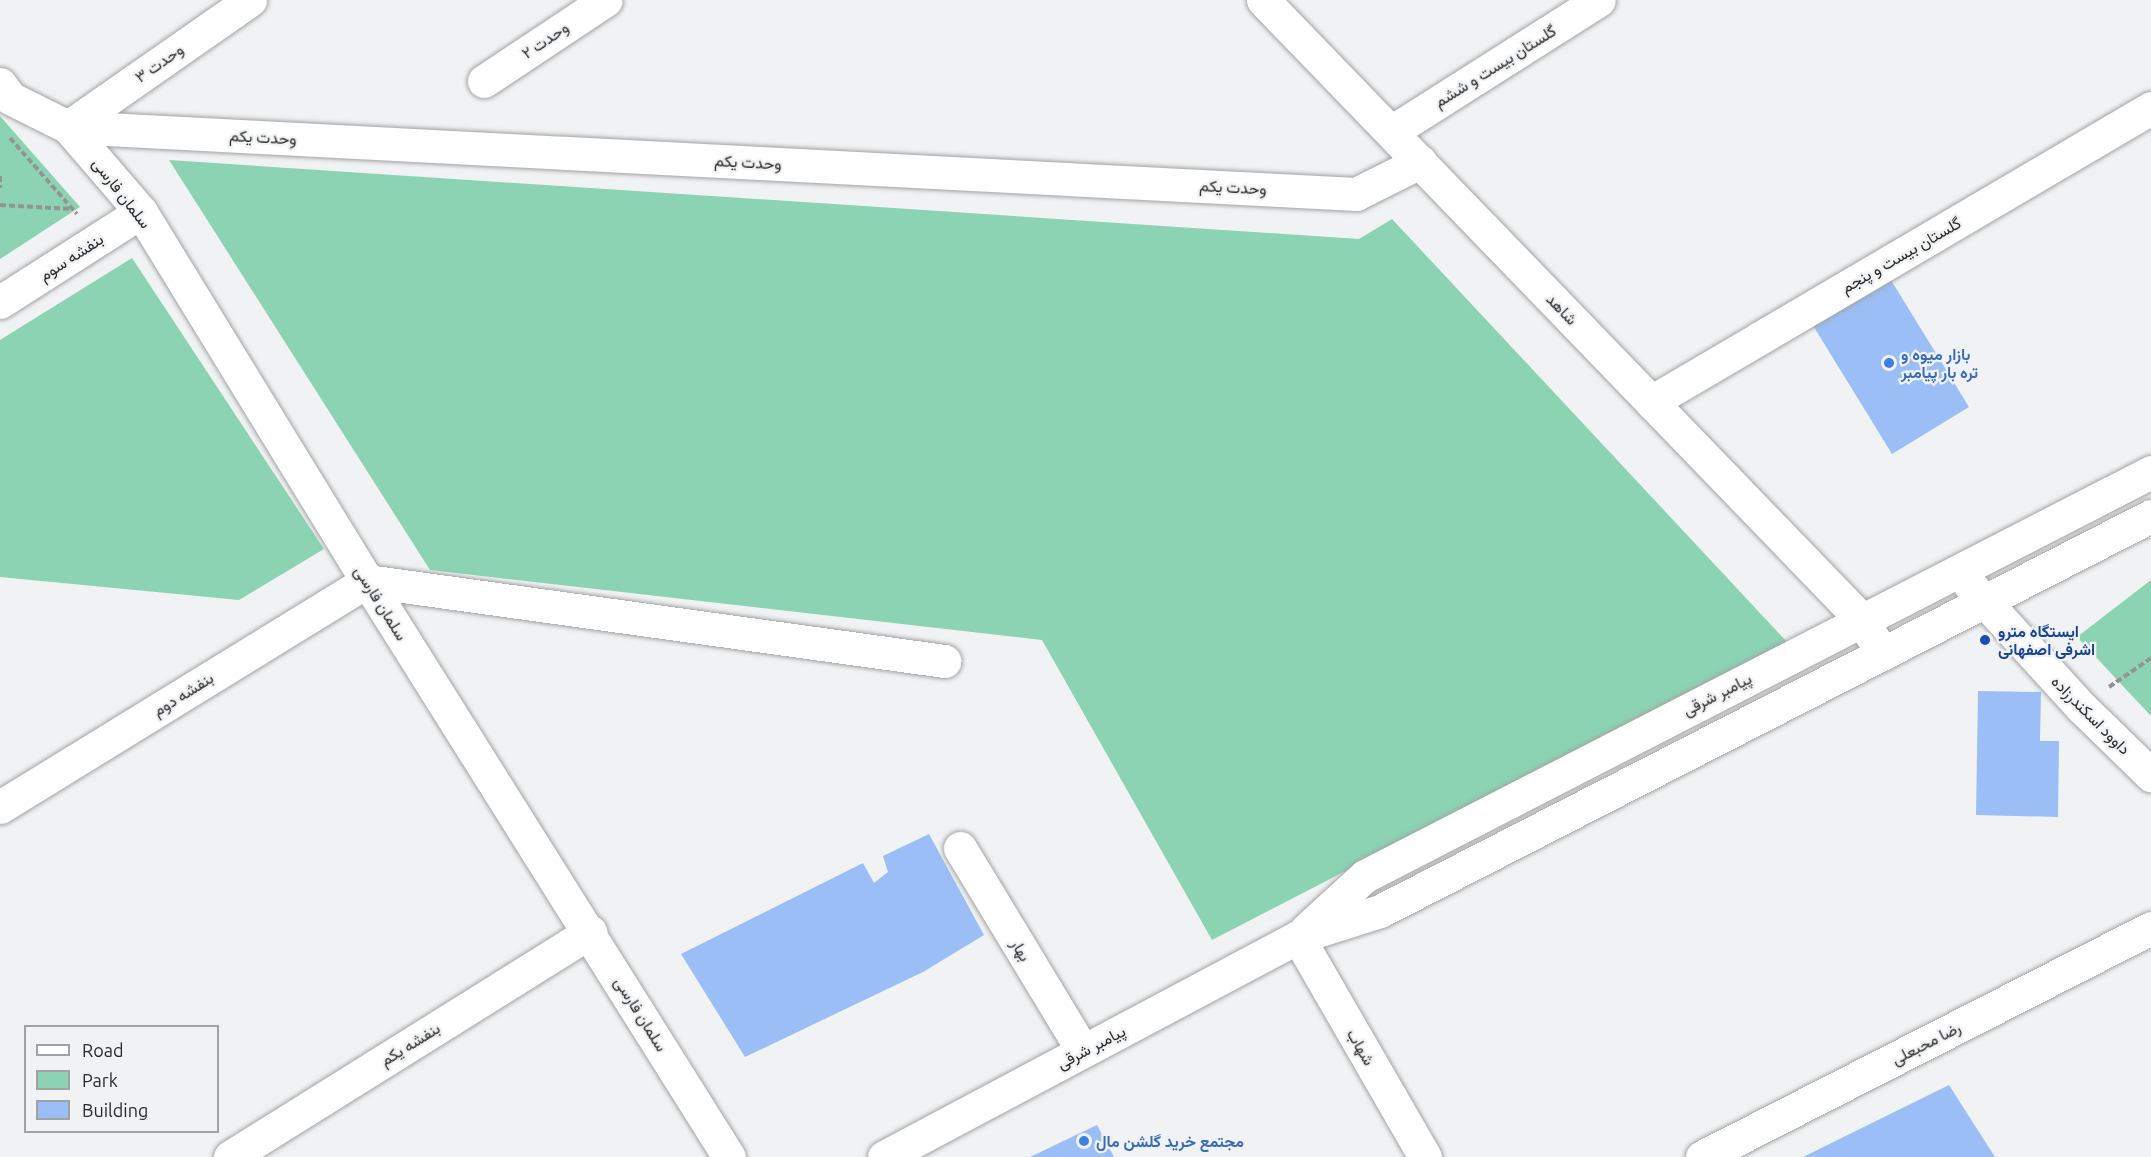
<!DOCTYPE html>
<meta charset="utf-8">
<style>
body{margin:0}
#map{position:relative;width:2151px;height:1157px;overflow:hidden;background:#f1f2f3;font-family:Ubuntu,Vazirmatn,sans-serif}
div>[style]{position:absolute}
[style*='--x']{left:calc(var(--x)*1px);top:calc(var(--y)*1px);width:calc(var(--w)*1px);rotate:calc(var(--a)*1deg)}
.green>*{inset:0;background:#8bd3b3}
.building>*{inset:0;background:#9abef5}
.path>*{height:4px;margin-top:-2px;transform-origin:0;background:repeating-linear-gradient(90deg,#949495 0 6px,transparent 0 9px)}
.roads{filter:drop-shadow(0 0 2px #a2a3a4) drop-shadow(0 0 2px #a2a3a4)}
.minor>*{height:33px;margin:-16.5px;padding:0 16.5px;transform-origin:16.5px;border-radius:16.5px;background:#fff}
.tertiary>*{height:33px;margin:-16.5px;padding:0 16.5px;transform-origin:16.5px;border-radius:16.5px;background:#fff}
.dots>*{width:16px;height:16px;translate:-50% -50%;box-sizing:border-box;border:3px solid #f1f2f3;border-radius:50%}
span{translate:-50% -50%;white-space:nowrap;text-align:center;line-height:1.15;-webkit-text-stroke:4.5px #f1f2f3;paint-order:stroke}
.street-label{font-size:16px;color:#2a2a2b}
.shop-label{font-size:16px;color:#366cbe;font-weight:700}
.left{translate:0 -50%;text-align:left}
.transit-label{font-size:16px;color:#164399;font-weight:700}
.legend{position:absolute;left:24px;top:1025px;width:195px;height:108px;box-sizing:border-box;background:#f1f2f3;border:2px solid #a1a2a3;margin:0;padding:8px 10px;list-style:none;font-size:18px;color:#2a2a2b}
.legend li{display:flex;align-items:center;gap:12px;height:30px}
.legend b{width:30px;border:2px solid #a1a2a3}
</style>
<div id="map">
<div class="green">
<div style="clip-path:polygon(0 116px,80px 207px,0 259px)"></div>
<div style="clip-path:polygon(169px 160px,1359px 239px,1392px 219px,1788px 643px,1212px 940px,1042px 640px,430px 570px)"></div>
<div style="clip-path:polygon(132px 258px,324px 549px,239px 600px,0 577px,0 340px)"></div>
<div style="clip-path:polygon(2151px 580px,2151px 716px,2077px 637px)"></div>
</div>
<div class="building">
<div style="clip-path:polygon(1886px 272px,1969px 407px,1892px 454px,1809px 319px)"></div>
<div style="clip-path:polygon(1978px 691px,2041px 692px,2040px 741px,2059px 741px,2058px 817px,1976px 815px)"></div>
<div style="clip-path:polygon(929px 834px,984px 935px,923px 972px,745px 1057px,681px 954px,863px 863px,874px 883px,888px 872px,883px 856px)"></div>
<div style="clip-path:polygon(1949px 1085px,1995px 1157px,1803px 1157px)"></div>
<div style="clip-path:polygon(1097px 1125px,1114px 1157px,1030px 1157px)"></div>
</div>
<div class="path">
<div style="--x:10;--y:138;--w:101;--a:48.6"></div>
<div style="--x:0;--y:176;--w:12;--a:90"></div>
<div style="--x:0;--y:205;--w:72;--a:3.2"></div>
<div style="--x:2109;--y:687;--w:51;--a:-34.6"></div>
</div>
<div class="roads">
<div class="minor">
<div style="--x:1263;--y:0;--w:861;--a:45.99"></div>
<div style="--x:1861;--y:619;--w:41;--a:57.8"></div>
<div style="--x:484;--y:81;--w:146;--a:-33.6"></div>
<div style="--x:0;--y:84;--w:17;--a:54"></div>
<div style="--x:10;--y:98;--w:65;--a:26.6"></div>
<div style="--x:68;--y:127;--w:112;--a:49.3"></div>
<div style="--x:141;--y:212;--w:433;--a:58.5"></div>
<div style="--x:367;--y:581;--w:680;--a:57.85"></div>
<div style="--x:68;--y:127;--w:1290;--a:2.98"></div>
<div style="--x:1356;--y:194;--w:72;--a:-26.6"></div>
<div style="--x:68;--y:127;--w:222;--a:-34.9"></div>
<div style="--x:1391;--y:132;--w:246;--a:-32.4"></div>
<div style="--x:0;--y:302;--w:167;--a:-32.6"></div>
<div style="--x:1651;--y:402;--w:580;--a:-30.46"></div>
<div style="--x:0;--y:807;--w:431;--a:-31.6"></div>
<div style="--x:367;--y:581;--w:583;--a:7.89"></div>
<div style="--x:960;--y:848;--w:237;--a:58.8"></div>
<div style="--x:1298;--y:937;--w:254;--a:60"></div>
<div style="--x:230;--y:1157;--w:425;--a:-32"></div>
</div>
<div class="tertiary">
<div style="--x:1970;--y:585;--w:165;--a:47.7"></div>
<div style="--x:2081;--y:707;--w:98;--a:44.2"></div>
<div style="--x:1306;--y:930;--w:80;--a:-42.5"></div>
<div style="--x:1365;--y:876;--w:884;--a:-27.2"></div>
<div style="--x:884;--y:1157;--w:469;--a:-28"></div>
<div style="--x:1298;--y:937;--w:86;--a:-17.6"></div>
<div style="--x:1380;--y:911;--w:866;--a:-27.13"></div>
<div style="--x:1702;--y:1157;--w:504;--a:-27.02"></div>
</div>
</div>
<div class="dots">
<div style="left:1889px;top:363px;background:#3f7fe0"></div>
<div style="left:1985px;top:640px;background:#1a4fb4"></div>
<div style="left:1084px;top:1141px;background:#3f7fe0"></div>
</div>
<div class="street-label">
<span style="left:545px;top:40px;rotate:-34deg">وحدت ۲</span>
<span style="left:159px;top:63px;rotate:-35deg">وحدت ۳</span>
<span style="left:1495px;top:66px;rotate:-32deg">گلستان بیست و ششم</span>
<span style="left:263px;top:137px;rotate:3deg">وحدت یکم</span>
<span style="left:748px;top:162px;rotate:3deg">وحدت یکم</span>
<span style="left:1233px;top:187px;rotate:3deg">وحدت یکم</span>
<span style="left:122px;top:193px;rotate:52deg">سلمان فارسی</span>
<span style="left:1901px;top:255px;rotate:-30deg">گلستان بیست و پنجم</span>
<span style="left:71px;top:257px;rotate:-33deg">بنفشه سوم</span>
<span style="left:1562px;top:309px;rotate:46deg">شاهد</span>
<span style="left:381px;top:603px;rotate:58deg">سلمان فارسی</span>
<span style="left:183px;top:694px;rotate:-32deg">بنفشه دوم</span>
<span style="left:1717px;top:694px;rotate:-27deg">پیامبر شرقی</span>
<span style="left:2091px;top:715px;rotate:45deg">داوود اسکندرزاده</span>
<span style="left:1021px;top:950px;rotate:59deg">بهار</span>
<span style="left:641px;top:1014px;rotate:58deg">سلمان فارسی</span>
<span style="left:1926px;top:1043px;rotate:-27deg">رضا محبعلی</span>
<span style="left:410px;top:1044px;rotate:-32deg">بنفشه یکم</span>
<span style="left:1091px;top:1047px;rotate:-28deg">پیامبر شرقی</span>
<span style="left:1361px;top:1047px;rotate:60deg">شهاب</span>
</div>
<div class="shop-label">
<span class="left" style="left:1901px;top:363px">بازار میوه و<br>تره بار پیامبر</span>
<span class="left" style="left:1096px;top:1141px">مجتمع خرید گلشن مال</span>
</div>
<div class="transit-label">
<span class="left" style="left:1998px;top:640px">ایستگاه مترو<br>اشرفی اصفهانی</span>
</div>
<ul class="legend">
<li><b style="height:8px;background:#fff"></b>Road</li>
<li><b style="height:16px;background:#8bd3b3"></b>Park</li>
<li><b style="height:16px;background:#9abef5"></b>Building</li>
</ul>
</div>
